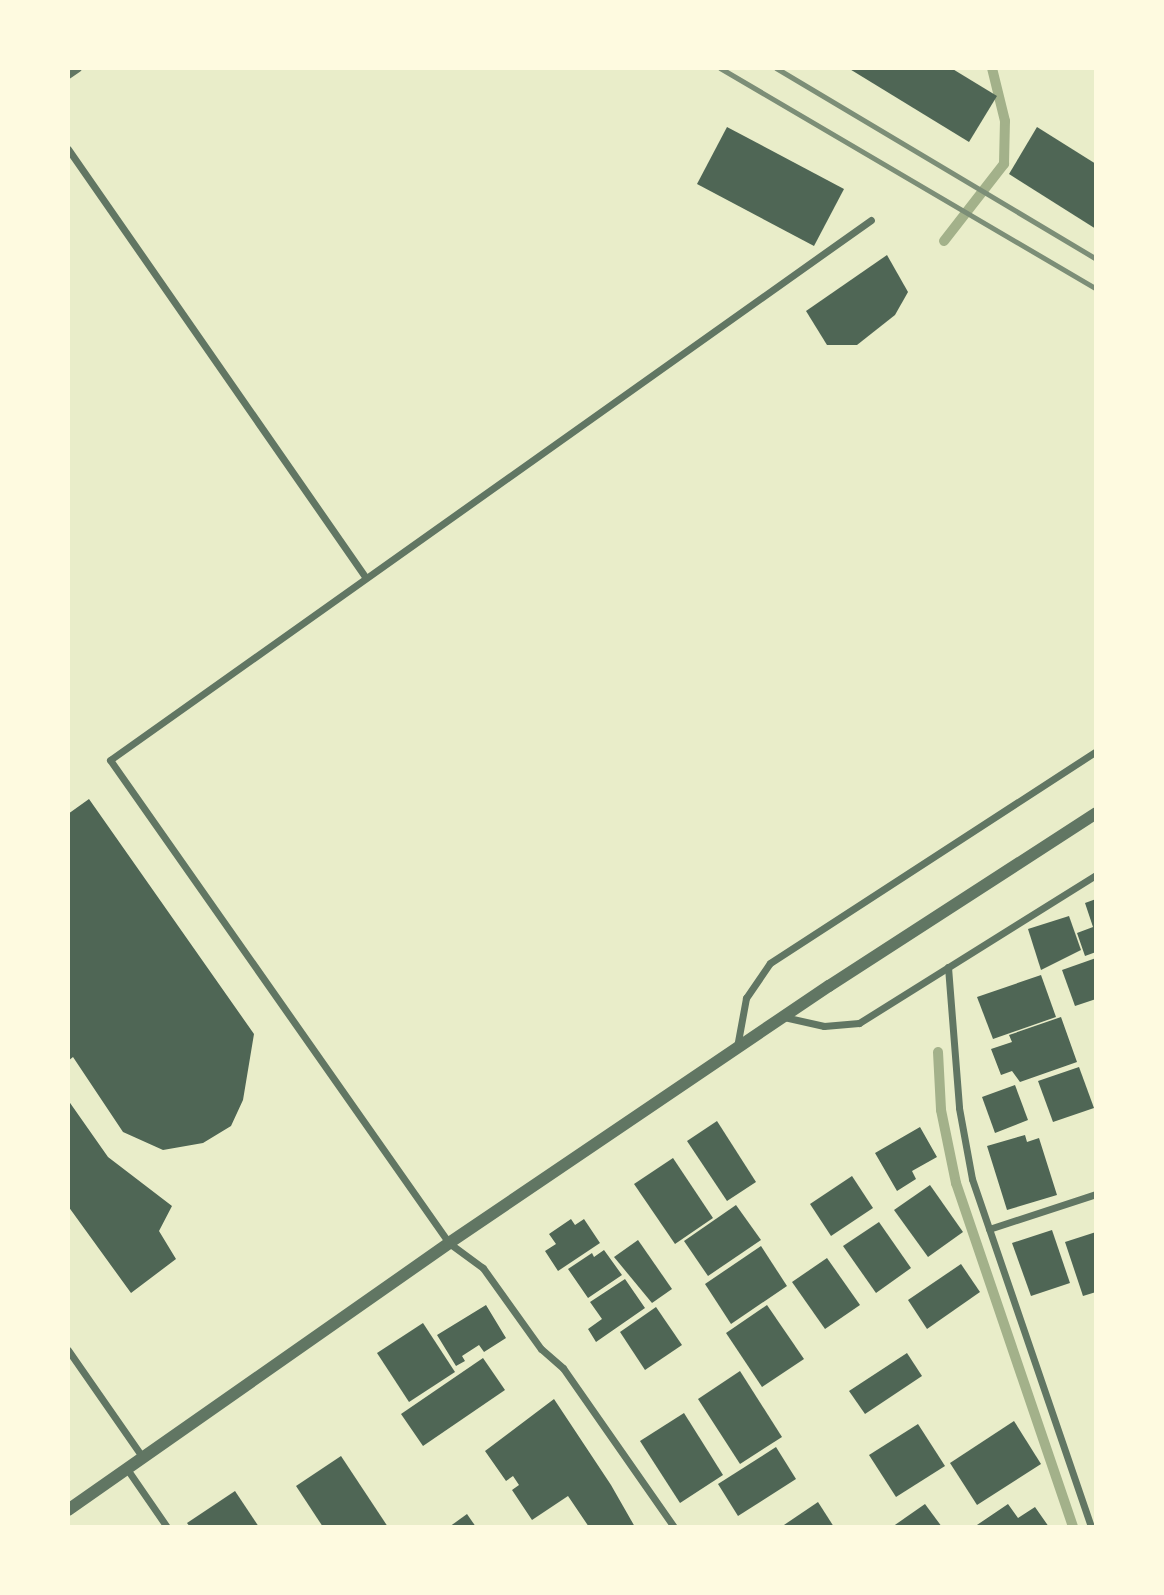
<!DOCTYPE html>
<style>
body{margin:0}
#map{position:relative;width:1164px;height:1595px;overflow:hidden;background:#e9edc9;font-family:"Sofia Sans Condensed",sans-serif}
div>[style]{position:absolute}
[style*='--x']{left:calc(var(--x)*1px);top:calc(var(--y)*1px);width:calc(var(--w)*1px);rotate:calc(var(--a)*1deg)}
.stream>*{height:10px;margin:-5px;padding:0 5px;transform-origin:5px;border-radius:5px;background:#a3b18a}
.building>*{inset:0;background:#4f6655}
.minor>*{height:7px;margin:-3.5px;padding:0 3.5px;transform-origin:3.5px;border-radius:3.5px;background:#617663}
.tertiary>*{height:12px;margin:-6px;padding:0 6px;transform-origin:6px;border-radius:6px;background:#617663}
.rail>*{height:5px;margin:-2.5px;padding:0 2.5px;transform-origin:2.5px;border-radius:2.5px;background:#7c8e77}
span{translate:-50% -50%;white-space:nowrap;text-align:center;line-height:1.15;-webkit-text-stroke:7px #fefae0;paint-order:stroke}
.frame{position:absolute;inset:0;border:70px solid #fefae0;pointer-events:none}
</style>
<div id="map">
<div class="stream">
<div style="--x:944;--y:241;--w:98;--a:-52.1"></div>
<div style="--x:1004;--y:164;--w:43;--a:-88.7"></div>
<div style="--x:1005;--y:121;--w:55;--a:-103.8"></div>
<div style="--x:938;--y:1052;--w:58;--a:87"></div>
<div style="--x:941;--y:1110;--w:75;--a:78.4"></div>
<div style="--x:956;--y:1183;--w:363;--a:71.2"></div>
</div>
<div class="building">
<div style="clip-path:polygon(848px 68px,951px 68px,997px 96px,969px 142px)"></div>
<div style="clip-path:polygon(727px 127px,844px 189px,814px 246px,697px 184px)"></div>
<div style="clip-path:polygon(1037px 127px,1096px 164px,1096px 229px,1009px 174px)"></div>
<div style="clip-path:polygon(887px 255px,908px 292px,895px 315px,857px 345px,827px 345px,806px 311px)"></div>
<div style="clip-path:polygon(89px 799px,254px 1034px,243px 1100px,231px 1126px,203px 1143px,163px 1150px,123px 1132px,73px 1057px,68px 1061px,68px 814px)"></div>
<div style="clip-path:polygon(1096px 899px,1096px 952px,1085px 956px,1077px 933px,1093px 927px,1085px 903px)"></div>
<div style="clip-path:polygon(1069px 916px,1081px 950px,1041px 970px,1028px 929px)"></div>
<div style="clip-path:polygon(1096px 958px,1096px 999px,1075px 1006px,1062px 970px)"></div>
<div style="clip-path:polygon(1041px 975px,1056px 1017px,993px 1039px,977px 997px)"></div>
<div style="clip-path:polygon(1061px 1017px,1077px 1062px,1020px 1082px,1012px 1071px,1001px 1075px,991px 1049px,1012px 1042px,1009px 1035px)"></div>
<div style="clip-path:polygon(1079px 1067px,1094px 1108px,1053px 1122px,1038px 1081px)"></div>
<div style="clip-path:polygon(1015px 1085px,1028px 1120px,995px 1133px,982px 1097px)"></div>
<div style="clip-path:polygon(68px 1100px,108px 1157px,172px 1206px,159px 1231px,176px 1259px,131px 1293px,68px 1206px)"></div>
<div style="clip-path:polygon(717px 1121px,756px 1182px,727px 1201px,687px 1141px)"></div>
<div style="clip-path:polygon(920px 1127px,937px 1157px,912px 1171px,916px 1179px,897px 1191px,875px 1153px)"></div>
<div style="clip-path:polygon(1025px 1135px,1027px 1142px,1039px 1138px,1057px 1195px,1007px 1210px,987px 1146px)"></div>
<div style="clip-path:polygon(673px 1158px,713px 1218px,675px 1244px,634px 1184px)"></div>
<div style="clip-path:polygon(852px 1176px,873px 1208px,831px 1236px,810px 1204px)"></div>
<div style="clip-path:polygon(930px 1185px,963px 1232px,928px 1257px,894px 1210px)"></div>
<div style="clip-path:polygon(736px 1205px,761px 1240px,708px 1276px,684px 1241px)"></div>
<div style="clip-path:polygon(571px 1219px,575px 1225px,584px 1219px,600px 1243px,558px 1271px,545px 1251px,556px 1244px,549px 1234px)"></div>
<div style="clip-path:polygon(879px 1222px,911px 1268px,876px 1293px,843px 1246px)"></div>
<div style="clip-path:polygon(1052px 1230px,1070px 1283px,1031px 1296px,1012px 1243px)"></div>
<div style="clip-path:polygon(1096px 1232px,1096px 1292px,1083px 1296px,1065px 1242px)"></div>
<div style="clip-path:polygon(638px 1240px,672px 1289px,652px 1303px,614px 1257px)"></div>
<div style="clip-path:polygon(761px 1246px,787px 1286px,731px 1324px,705px 1284px)"></div>
<div style="clip-path:polygon(604px 1250px,622px 1275px,588px 1298px,568px 1269px,592px 1253px,594px 1257px)"></div>
<div style="clip-path:polygon(827px 1258px,860px 1305px,825px 1329px,792px 1282px)"></div>
<div style="clip-path:polygon(961px 1264px,980px 1292px,927px 1329px,908px 1300px)"></div>
<div style="clip-path:polygon(625px 1279px,645px 1308px,596px 1342px,588px 1329px,602px 1319px,590px 1302px)"></div>
<div style="clip-path:polygon(486px 1305px,506px 1338px,484px 1352px,479px 1345px,462px 1356px,465px 1361px,456px 1366px,437px 1335px)"></div>
<div style="clip-path:polygon(767px 1305px,804px 1359px,762px 1387px,726px 1333px)"></div>
<div style="clip-path:polygon(656px 1307px,682px 1345px,645px 1370px,620px 1332px)"></div>
<div style="clip-path:polygon(423px 1323px,455px 1372px,409px 1402px,377px 1353px)"></div>
<div style="clip-path:polygon(907px 1353px,922px 1376px,865px 1414px,849px 1391px)"></div>
<div style="clip-path:polygon(483px 1358px,505px 1390px,423px 1446px,401px 1414px)"></div>
<div style="clip-path:polygon(740px 1371px,782px 1437px,740px 1464px,698px 1399px)"></div>
<div style="clip-path:polygon(554px 1399px,611px 1485px,635px 1527px,589px 1527px,568px 1496px,532px 1520px,512px 1490px,519px 1485px,513px 1476px,506px 1481px,485px 1451px)"></div>
<div style="clip-path:polygon(684px 1413px,723px 1475px,680px 1503px,640px 1441px)"></div>
<div style="clip-path:polygon(1014px 1421px,1041px 1464px,977px 1505px,950px 1463px)"></div>
<div style="clip-path:polygon(918px 1424px,945px 1466px,896px 1497px,869px 1455px)"></div>
<div style="clip-path:polygon(776px 1447px,796px 1479px,738px 1516px,718px 1484px)"></div>
<div style="clip-path:polygon(341px 1456px,388px 1527px,323px 1527px,296px 1486px)"></div>
<div style="clip-path:polygon(235px 1491px,259px 1527px,190px 1527px,187px 1523px)"></div>
<div style="clip-path:polygon(818px 1502px,834px 1527px,781px 1527px)"></div>
<div style="clip-path:polygon(925px 1504px,942px 1527px,892px 1527px)"></div>
<div style="clip-path:polygon(1008px 1504px,1018px 1518px,1035px 1507px,1049px 1527px,974px 1527px)"></div>
<div style="clip-path:polygon(467px 1514px,476px 1527px,449px 1527px)"></div>
</div>
<div class="minor">
<div style="--x:68;--y:75;--w:12;--a:-35"></div>
<div style="--x:68;--y:149;--w:522;--a:55.21"></div>
<div style="--x:948;--y:967;--w:141;--a:85.5"></div>
<div style="--x:959;--y:1108;--w:72;--a:79.6"></div>
<div style="--x:972;--y:1179;--w:368;--a:71.1"></div>
<div style="--x:784;--y:1017;--w:41;--a:12.7"></div>
<div style="--x:824;--y:1026;--w:35;--a:-5"></div>
<div style="--x:859;--y:1023;--w:279;--a:-32"></div>
<div style="--x:737;--y:1047;--w:50;--a:-79.6"></div>
<div style="--x:746;--y:998;--w:42;--a:-55.6"></div>
<div style="--x:770;--y:963;--w:389;--a:-33"></div>
<div style="--x:989;--y:1229;--w:113;--a:-18.1"></div>
<div style="--x:68;--y:1350;--w:131;--a:55.2"></div>
<div style="--x:127;--y:1469;--w:70;--a:55.4"></div>
<div style="--x:674;--y:1527;--w:194;--a:-124.9"></div>
<div style="--x:563;--y:1368;--w:29;--a:-139"></div>
<div style="--x:541;--y:1349;--w:100;--a:-125.6"></div>
<div style="--x:483;--y:1268;--w:42;--a:-143.7"></div>
<div style="--x:449;--y:1243;--w:590;--a:-125.06"></div>
<div style="--x:110;--y:760;--w:933;--a:-35.36"></div>
</div>
<div class="tertiary">
<div style="--x:68;--y:1510;--w:465;--a:-35"></div>
<div style="--x:449;--y:1243;--w:459;--a:-34.1"></div>
<div style="--x:829;--y:986;--w:318;--a:-32.9"></div>
</div>
<div class="rail">
<div style="--x:720;--y:68;--w:436;--a:30.4"></div>
<div style="--x:776;--y:68;--w:373;--a:30.8"></div>
</div>
<div class="frame"></div>
</div>
